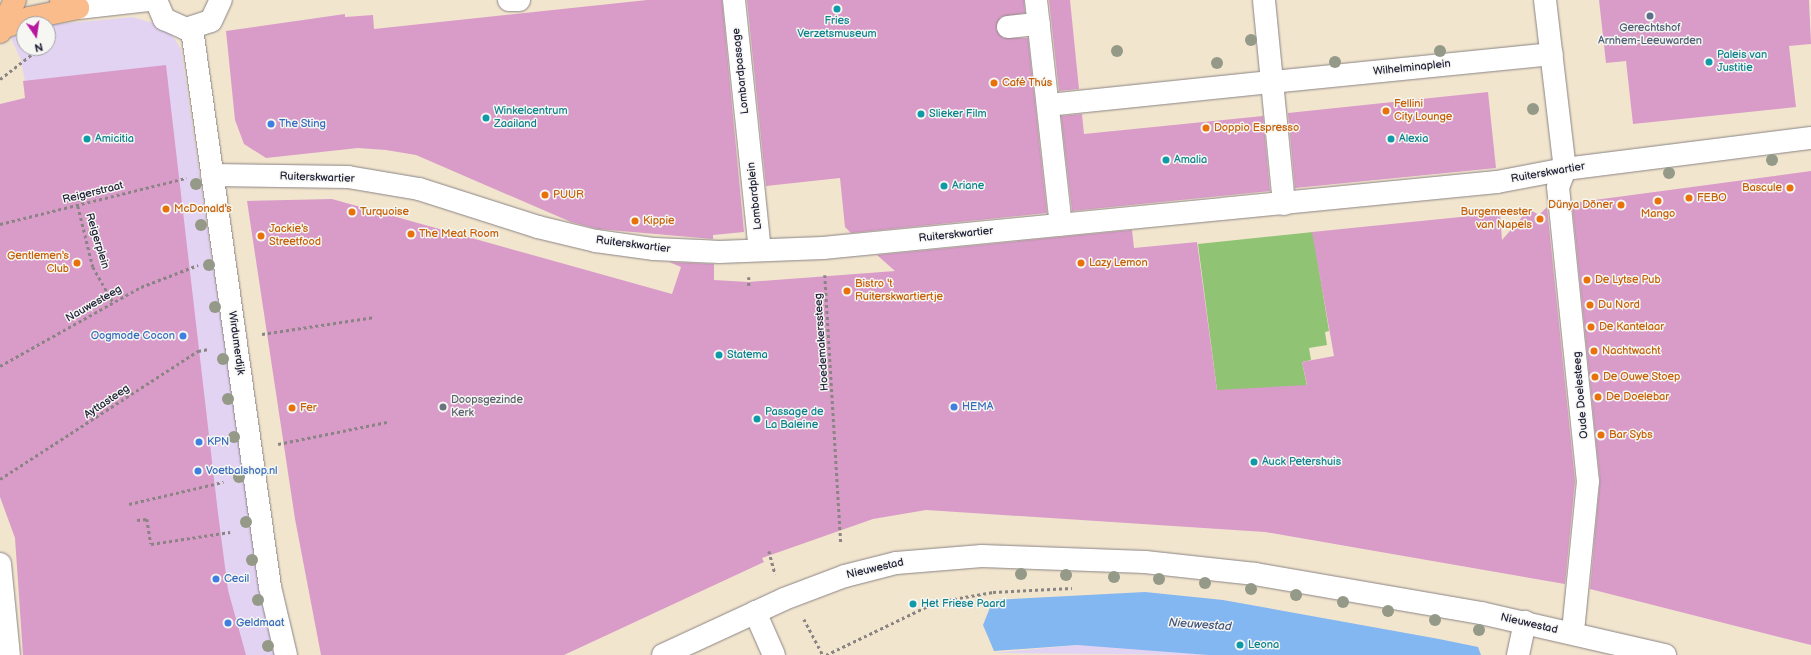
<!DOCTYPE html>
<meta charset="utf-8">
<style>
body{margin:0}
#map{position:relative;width:1811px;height:655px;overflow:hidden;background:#f2e5ce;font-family:"Balsamiq Sans",sans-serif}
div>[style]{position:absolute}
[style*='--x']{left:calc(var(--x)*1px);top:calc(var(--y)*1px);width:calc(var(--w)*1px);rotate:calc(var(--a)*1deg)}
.built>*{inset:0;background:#e3d3f3}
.green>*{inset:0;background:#90c374}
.water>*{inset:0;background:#83b7f1}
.building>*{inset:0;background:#d99cc9}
.path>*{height:2.5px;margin-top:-1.25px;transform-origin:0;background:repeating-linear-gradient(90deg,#8a8484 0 3px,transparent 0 6px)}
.roads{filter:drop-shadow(0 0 1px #8a8484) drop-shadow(0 0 1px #8a8484)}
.minor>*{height:22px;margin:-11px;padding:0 11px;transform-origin:11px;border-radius:11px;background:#fff}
.major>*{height:22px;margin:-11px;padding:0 11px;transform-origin:11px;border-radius:11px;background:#f9bc8a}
.trees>*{width:12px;height:12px;margin:-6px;border-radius:50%;background:#949988}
.dots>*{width:11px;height:11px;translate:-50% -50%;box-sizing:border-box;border:2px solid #f6f6f2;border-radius:50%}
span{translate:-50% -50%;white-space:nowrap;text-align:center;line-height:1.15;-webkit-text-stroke:3px #f6f6f2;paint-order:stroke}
.culture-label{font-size:11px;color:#0d838f}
.left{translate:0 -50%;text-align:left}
.service-label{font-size:11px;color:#4e5e75}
.street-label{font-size:11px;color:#22223b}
.food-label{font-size:11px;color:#c56008}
.right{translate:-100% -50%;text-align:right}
.shop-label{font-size:11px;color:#366cbe}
.worship-label{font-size:11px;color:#5b616d}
.water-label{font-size:12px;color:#44567b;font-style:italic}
.north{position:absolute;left:16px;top:16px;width:40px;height:40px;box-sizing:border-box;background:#f6f6f2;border:1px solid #a1a1a9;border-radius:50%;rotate:167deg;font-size:11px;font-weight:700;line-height:16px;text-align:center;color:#22223b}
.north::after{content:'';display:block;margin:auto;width:14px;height:18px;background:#b5179e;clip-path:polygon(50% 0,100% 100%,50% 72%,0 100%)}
</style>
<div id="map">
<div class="built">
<div style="clip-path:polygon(133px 17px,156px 24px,172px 35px,181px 49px,262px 597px,275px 655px,130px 655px,21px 60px,11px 38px,24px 29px,24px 48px,48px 48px,48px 25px)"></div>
<div style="clip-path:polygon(1077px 645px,1135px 647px,1208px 655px,993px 653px)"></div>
</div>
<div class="green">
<div style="clip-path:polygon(1313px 232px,1329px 331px,1325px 332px,1327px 345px,1309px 348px,1311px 360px,1302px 362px,1307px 386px,1223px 436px,1198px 244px)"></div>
</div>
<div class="water">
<div style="clip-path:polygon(1145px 592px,1223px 600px,1439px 639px,1478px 647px,1481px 655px,1208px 655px,1077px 645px,994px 651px,983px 625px,993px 600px)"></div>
</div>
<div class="building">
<div style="clip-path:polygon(647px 0,722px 0,744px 232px,713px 235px,713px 239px,598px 229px,571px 222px,416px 155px,386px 150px,358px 148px,266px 158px,244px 144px,235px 120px,226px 31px,345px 14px,345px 17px,373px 15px,374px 29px)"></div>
<div style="clip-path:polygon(747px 0,1024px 0,1025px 13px,1001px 17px,996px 29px,1003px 38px,1028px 38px,1047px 213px,851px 233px,845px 227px,840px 178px,766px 186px)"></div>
<div style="clip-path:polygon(1049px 0,1070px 0,1079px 89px,1059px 91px)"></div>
<div style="clip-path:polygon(1599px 0,1809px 0,1811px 44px,1789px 46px,1796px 107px,1633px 124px,1626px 61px,1606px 63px)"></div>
<div style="clip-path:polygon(166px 65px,218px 513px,228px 590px,246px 655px,23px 655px,15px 538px,0 497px,0 104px,25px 98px,23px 81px)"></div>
<div style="clip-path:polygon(1488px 92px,1496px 168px,1295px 188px,1288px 113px)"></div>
<div style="clip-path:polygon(1082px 114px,1084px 134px,1263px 116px,1270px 191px,1072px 211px,1061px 116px)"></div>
<div style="clip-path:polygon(1811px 171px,1811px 645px,1590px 589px,1600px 480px,1572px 203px)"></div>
<div style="clip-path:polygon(332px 199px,672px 294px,681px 267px,669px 262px,714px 264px,714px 280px,748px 282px,895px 271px,877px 255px,1132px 230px,1134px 248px,1197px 242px,1217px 390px,1307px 385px,1302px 362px,1334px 356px,1312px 232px,1500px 213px,1502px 240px,1529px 209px,1539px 215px,1547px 207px,1575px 481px,1565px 584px,1265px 532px,926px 510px,873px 519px,762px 558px,764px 562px,564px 655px,321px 655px,295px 519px,247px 201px)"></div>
</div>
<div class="path">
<div style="--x:0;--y:79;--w:51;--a:-37.8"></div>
<div style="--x:78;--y:206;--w:63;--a:76.2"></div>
<div style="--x:93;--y:267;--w:40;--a:60.3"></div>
<div style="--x:0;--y:224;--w:192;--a:-13.9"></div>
<div style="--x:825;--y:275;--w:270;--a:86.6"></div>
<div style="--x:749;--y:277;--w:10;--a:90"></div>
<div style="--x:262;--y:334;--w:114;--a:-8.6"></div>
<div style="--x:0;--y:366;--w:162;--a:-29.3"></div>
<div style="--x:141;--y:287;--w:61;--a:-21.1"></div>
<div style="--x:278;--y:444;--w:111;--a:-11.4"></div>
<div style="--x:0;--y:479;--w:236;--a:-32.9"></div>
<div style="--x:198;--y:351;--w:11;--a:-10"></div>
<div style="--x:129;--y:504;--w:97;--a:-13.2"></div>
<div style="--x:137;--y:520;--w:10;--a:-6"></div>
<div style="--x:147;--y:519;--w:25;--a:81"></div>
<div style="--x:151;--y:544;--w:80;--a:-8.6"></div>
<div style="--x:769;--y:551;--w:24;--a:75"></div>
<div style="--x:804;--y:619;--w:41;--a:62.2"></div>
<div style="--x:826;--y:655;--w:122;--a:-25.7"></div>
<div style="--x:936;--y:602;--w:58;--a:-10"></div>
<div style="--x:993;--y:592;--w:79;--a:-2.9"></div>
</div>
<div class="roads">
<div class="minor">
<div style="--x:156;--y:0;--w:21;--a:67"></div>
<div style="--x:164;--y:19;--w:24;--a:24"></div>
<div style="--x:186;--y:29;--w:26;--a:-18"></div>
<div style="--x:211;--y:21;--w:23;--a:-65"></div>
<div style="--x:509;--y:0;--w:10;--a:0"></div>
<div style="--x:734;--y:0;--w:251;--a:84.1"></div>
<div style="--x:1036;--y:0;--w:226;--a:83.7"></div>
<div style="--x:1545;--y:0;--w:170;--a:83.3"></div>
<div style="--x:1565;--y:169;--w:19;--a:111"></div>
<div style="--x:1558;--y:187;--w:296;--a:84.2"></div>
<div style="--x:1588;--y:481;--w:142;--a:95.7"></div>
<div style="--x:78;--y:8;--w:71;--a:-6.4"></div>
<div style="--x:1008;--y:27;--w:31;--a:-6"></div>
<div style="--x:192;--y:29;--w:563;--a:82.04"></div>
<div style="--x:270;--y:587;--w:70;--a:76.8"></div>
<div style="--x:1048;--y:105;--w:225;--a:-5.9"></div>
<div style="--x:1272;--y:82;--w:82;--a:-95.6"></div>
<div style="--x:212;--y:175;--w:136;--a:0.8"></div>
<div style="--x:348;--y:177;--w:72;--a:9.6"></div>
<div style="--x:419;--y:189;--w:125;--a:17.7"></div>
<div style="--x:538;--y:227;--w:60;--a:13.6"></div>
<div style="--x:596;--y:241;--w:59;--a:7.9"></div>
<div style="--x:654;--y:249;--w:65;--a:2.6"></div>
<div style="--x:719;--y:252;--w:104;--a:-2.2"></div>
<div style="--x:823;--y:248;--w:677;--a:-5.59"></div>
<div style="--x:1497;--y:182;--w:69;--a:-10.8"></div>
<div style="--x:1565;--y:169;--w:248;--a:-7.2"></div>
<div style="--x:1284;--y:204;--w:123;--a:-95.6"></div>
<div style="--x:1272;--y:82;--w:281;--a:-5.7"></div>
<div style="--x:0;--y:564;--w:91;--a:84.4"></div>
<div style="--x:755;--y:612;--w:47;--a:66.2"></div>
<div style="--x:663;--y:655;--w:133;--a:-24.8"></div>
<div style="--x:784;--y:599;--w:65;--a:-20.7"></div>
<div style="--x:845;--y:576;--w:53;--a:-14.3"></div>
<div style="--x:896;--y:563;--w:86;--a:-4.7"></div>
<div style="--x:982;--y:556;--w:163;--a:2.1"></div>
<div style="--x:1145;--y:562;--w:111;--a:6.2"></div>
<div style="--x:1255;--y:574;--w:229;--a:9.8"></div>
<div style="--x:1481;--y:613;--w:189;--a:12.9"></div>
<div style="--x:1518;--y:655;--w:34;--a:-78"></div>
</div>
<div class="major">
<div style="--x:2;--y:28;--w:29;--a:-20"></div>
<div style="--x:29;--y:18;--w:50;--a:-11.5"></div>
<div style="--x:78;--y:8;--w:19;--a:-155"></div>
<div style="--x:0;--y:32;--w:35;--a:-65"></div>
</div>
</div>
<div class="trees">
<div style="left:1251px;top:40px"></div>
<div style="left:1117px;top:51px"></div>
<div style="left:1440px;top:51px"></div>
<div style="left:1335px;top:62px"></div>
<div style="left:1217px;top:63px"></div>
<div style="left:1533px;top:109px"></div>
<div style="left:1772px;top:160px"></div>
<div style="left:1669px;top:173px"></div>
<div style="left:196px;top:184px"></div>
<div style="left:201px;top:225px"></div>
<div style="left:209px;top:265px"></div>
<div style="left:215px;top:307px"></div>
<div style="left:223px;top:359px"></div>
<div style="left:228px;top:399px"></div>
<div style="left:234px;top:437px"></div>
<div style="left:239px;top:477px"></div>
<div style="left:246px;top:522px"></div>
<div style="left:252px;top:560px"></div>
<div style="left:1021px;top:574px"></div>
<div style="left:1066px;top:575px"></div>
<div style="left:1114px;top:577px"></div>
<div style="left:1159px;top:579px"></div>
<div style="left:1205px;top:583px"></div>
<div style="left:1251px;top:589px"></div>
<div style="left:1296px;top:595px"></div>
<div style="left:258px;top:600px"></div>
<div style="left:1343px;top:602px"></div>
<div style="left:1388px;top:611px"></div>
<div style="left:1435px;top:620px"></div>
<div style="left:1479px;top:630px"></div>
<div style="left:268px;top:646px"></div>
</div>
<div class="dots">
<div style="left:837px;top:9px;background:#0f9aa8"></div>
<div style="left:1650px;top:16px;background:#5c6f8a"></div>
<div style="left:1709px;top:62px;background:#0f9aa8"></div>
<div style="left:994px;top:83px;background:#e8710a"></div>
<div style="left:1386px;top:111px;background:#e8710a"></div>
<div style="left:921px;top:114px;background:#0f9aa8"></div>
<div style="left:486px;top:118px;background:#0f9aa8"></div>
<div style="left:271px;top:124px;background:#3f7fe0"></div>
<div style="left:1206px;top:128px;background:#e8710a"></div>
<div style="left:87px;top:139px;background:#0f9aa8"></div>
<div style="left:1391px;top:139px;background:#0f9aa8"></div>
<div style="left:1166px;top:160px;background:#0f9aa8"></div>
<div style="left:944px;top:186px;background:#0f9aa8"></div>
<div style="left:1790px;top:188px;background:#e8710a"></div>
<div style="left:545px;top:195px;background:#e8710a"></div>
<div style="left:1689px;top:198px;background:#e8710a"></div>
<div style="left:1658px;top:201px;background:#e8710a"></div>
<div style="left:1621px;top:205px;background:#e8710a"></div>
<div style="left:166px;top:209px;background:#e8710a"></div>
<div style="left:352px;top:212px;background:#e8710a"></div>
<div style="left:1540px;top:219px;background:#e8710a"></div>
<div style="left:635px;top:221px;background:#e8710a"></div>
<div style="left:411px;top:234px;background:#e8710a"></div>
<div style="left:261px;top:236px;background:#e8710a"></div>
<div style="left:77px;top:263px;background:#e8710a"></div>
<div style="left:1081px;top:263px;background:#e8710a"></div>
<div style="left:1587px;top:280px;background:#e8710a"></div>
<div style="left:847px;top:291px;background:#e8710a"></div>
<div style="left:1590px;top:305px;background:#e8710a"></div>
<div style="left:1591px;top:327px;background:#e8710a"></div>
<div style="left:183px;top:336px;background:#3f7fe0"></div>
<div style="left:1594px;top:351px;background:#e8710a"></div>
<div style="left:719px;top:355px;background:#0f9aa8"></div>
<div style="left:1595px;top:377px;background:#e8710a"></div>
<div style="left:1598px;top:397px;background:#e8710a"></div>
<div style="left:443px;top:407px;background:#6b7280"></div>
<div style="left:954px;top:407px;background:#3f7fe0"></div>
<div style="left:292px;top:408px;background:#e8710a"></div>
<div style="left:757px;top:419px;background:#0f9aa8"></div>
<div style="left:1601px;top:435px;background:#e8710a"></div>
<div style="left:199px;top:442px;background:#3f7fe0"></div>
<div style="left:1254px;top:462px;background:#0f9aa8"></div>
<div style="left:198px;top:471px;background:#3f7fe0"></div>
<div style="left:216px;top:579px;background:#3f7fe0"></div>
<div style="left:913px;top:604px;background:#0f9aa8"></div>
<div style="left:228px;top:623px;background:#3f7fe0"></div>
<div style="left:1240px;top:645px;background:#0f9aa8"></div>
</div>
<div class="culture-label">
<span style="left:837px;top:28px">Fries<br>Verzetsmuseum</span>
<span class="left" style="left:1717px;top:62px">Paleis van<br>Justitie</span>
<span class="left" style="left:494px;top:118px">Winkelcentrum<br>Zaailand</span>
<span class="left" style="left:929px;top:114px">Slieker Film</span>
<span class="left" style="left:95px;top:139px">Amicitia</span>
<span class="left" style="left:1399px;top:139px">Alexia</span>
<span class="left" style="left:1174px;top:160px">Amalia</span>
<span class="left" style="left:952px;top:186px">Ariane</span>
<span class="left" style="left:727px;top:355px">Statema</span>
<span class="left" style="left:765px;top:419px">Passage de<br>La Baleine</span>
<span class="left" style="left:1262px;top:462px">Auck Petershuis</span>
<span class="left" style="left:921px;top:604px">Het Friese Paard</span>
<span class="left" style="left:1248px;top:645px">Leona</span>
</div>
<div class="service-label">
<span style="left:1650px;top:35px">Gerechtshof<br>Arnhem-Leeuwarden</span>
</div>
<div class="street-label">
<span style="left:1412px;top:68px;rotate:-6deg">Wilhelminaplein</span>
<span style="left:741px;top:71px;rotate:-96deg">Lombardpassage</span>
<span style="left:1548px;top:173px;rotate:-10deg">Ruiterskwartier</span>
<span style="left:317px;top:178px;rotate:2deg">Ruiterskwartier</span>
<span style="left:93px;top:193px;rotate:-14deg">Reigerstraat</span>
<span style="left:755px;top:196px;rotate:-96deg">Lombardplein</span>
<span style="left:956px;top:235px;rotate:-6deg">Ruiterskwartier</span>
<span style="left:97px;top:241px;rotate:73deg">Reigerplein</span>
<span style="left:633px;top:245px;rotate:7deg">Ruiterskwartier</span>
<span style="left:94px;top:304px;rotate:-30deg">Nauwesteeg</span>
<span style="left:822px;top:342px;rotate:-94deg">Hoedemakerssteeg</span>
<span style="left:236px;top:343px;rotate:82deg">Wirdumerdijk</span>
<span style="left:1581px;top:395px;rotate:-95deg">Oude Doelesteeg</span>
<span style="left:107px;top:402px;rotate:-34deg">Ayttasteeg</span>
<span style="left:875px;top:569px;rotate:-13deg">Nieuwestad</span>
<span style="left:1529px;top:624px;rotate:13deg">Nieuwestad</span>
</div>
<div class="food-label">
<span class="left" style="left:1002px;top:83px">Café Thús</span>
<span class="left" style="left:1394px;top:111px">Fellini<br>City Lounge</span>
<span class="left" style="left:1214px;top:128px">Doppio Espresso</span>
<span class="right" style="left:1782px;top:188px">Bascule</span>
<span class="left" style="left:553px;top:195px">PUUR</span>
<span class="left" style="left:1697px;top:198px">FEBO</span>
<span class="right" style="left:1613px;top:205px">Dünya Döner</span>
<span class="left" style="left:174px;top:209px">McDonald's</span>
<span class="left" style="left:360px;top:212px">Turquoise</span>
<span class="right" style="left:1532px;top:219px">Burgemeester<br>van Napels</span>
<span style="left:1658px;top:214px">Mango</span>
<span class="left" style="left:643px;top:221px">Kippie</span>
<span class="left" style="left:269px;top:236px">Jackie's<br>Streetfood</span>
<span class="left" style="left:419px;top:234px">The Meat Room</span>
<span class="right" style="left:69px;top:263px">Gentlemen's<br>Club</span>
<span class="left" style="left:1089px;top:263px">Lazy Lemon</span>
<span class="left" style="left:1595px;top:280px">De Lytse Pub</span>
<span class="left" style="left:855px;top:291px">Bistro 't<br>Ruiterskwartiertje</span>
<span class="left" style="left:1598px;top:305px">Du Nord</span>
<span class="left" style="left:1599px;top:327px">De Kantelaar</span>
<span class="left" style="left:1602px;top:351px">Nachtwacht</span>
<span class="left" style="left:1603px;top:377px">De Ouwe Stoep</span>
<span class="left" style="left:1606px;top:397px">De Doelebar</span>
<span class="left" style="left:300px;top:408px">Fer</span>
<span class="left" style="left:1609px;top:435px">Bar Sybs</span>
</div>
<div class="shop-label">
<span class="left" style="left:279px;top:124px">The Sting</span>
<span class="right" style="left:175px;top:336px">Oogmode Cocon</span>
<span class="left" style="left:962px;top:407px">HEMA</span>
<span class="left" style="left:207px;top:442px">KPN</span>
<span class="left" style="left:206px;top:471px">Voetbalshop.nl</span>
<span class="left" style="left:224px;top:579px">Cecil</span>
<span class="left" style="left:236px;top:623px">Geldmaat</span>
</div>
<div class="worship-label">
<span class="left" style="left:451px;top:407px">Doopsgezinde<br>Kerk</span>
</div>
<div class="water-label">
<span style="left:1200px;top:625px;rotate:4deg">Nieuwestad</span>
</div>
<div class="north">N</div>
</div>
